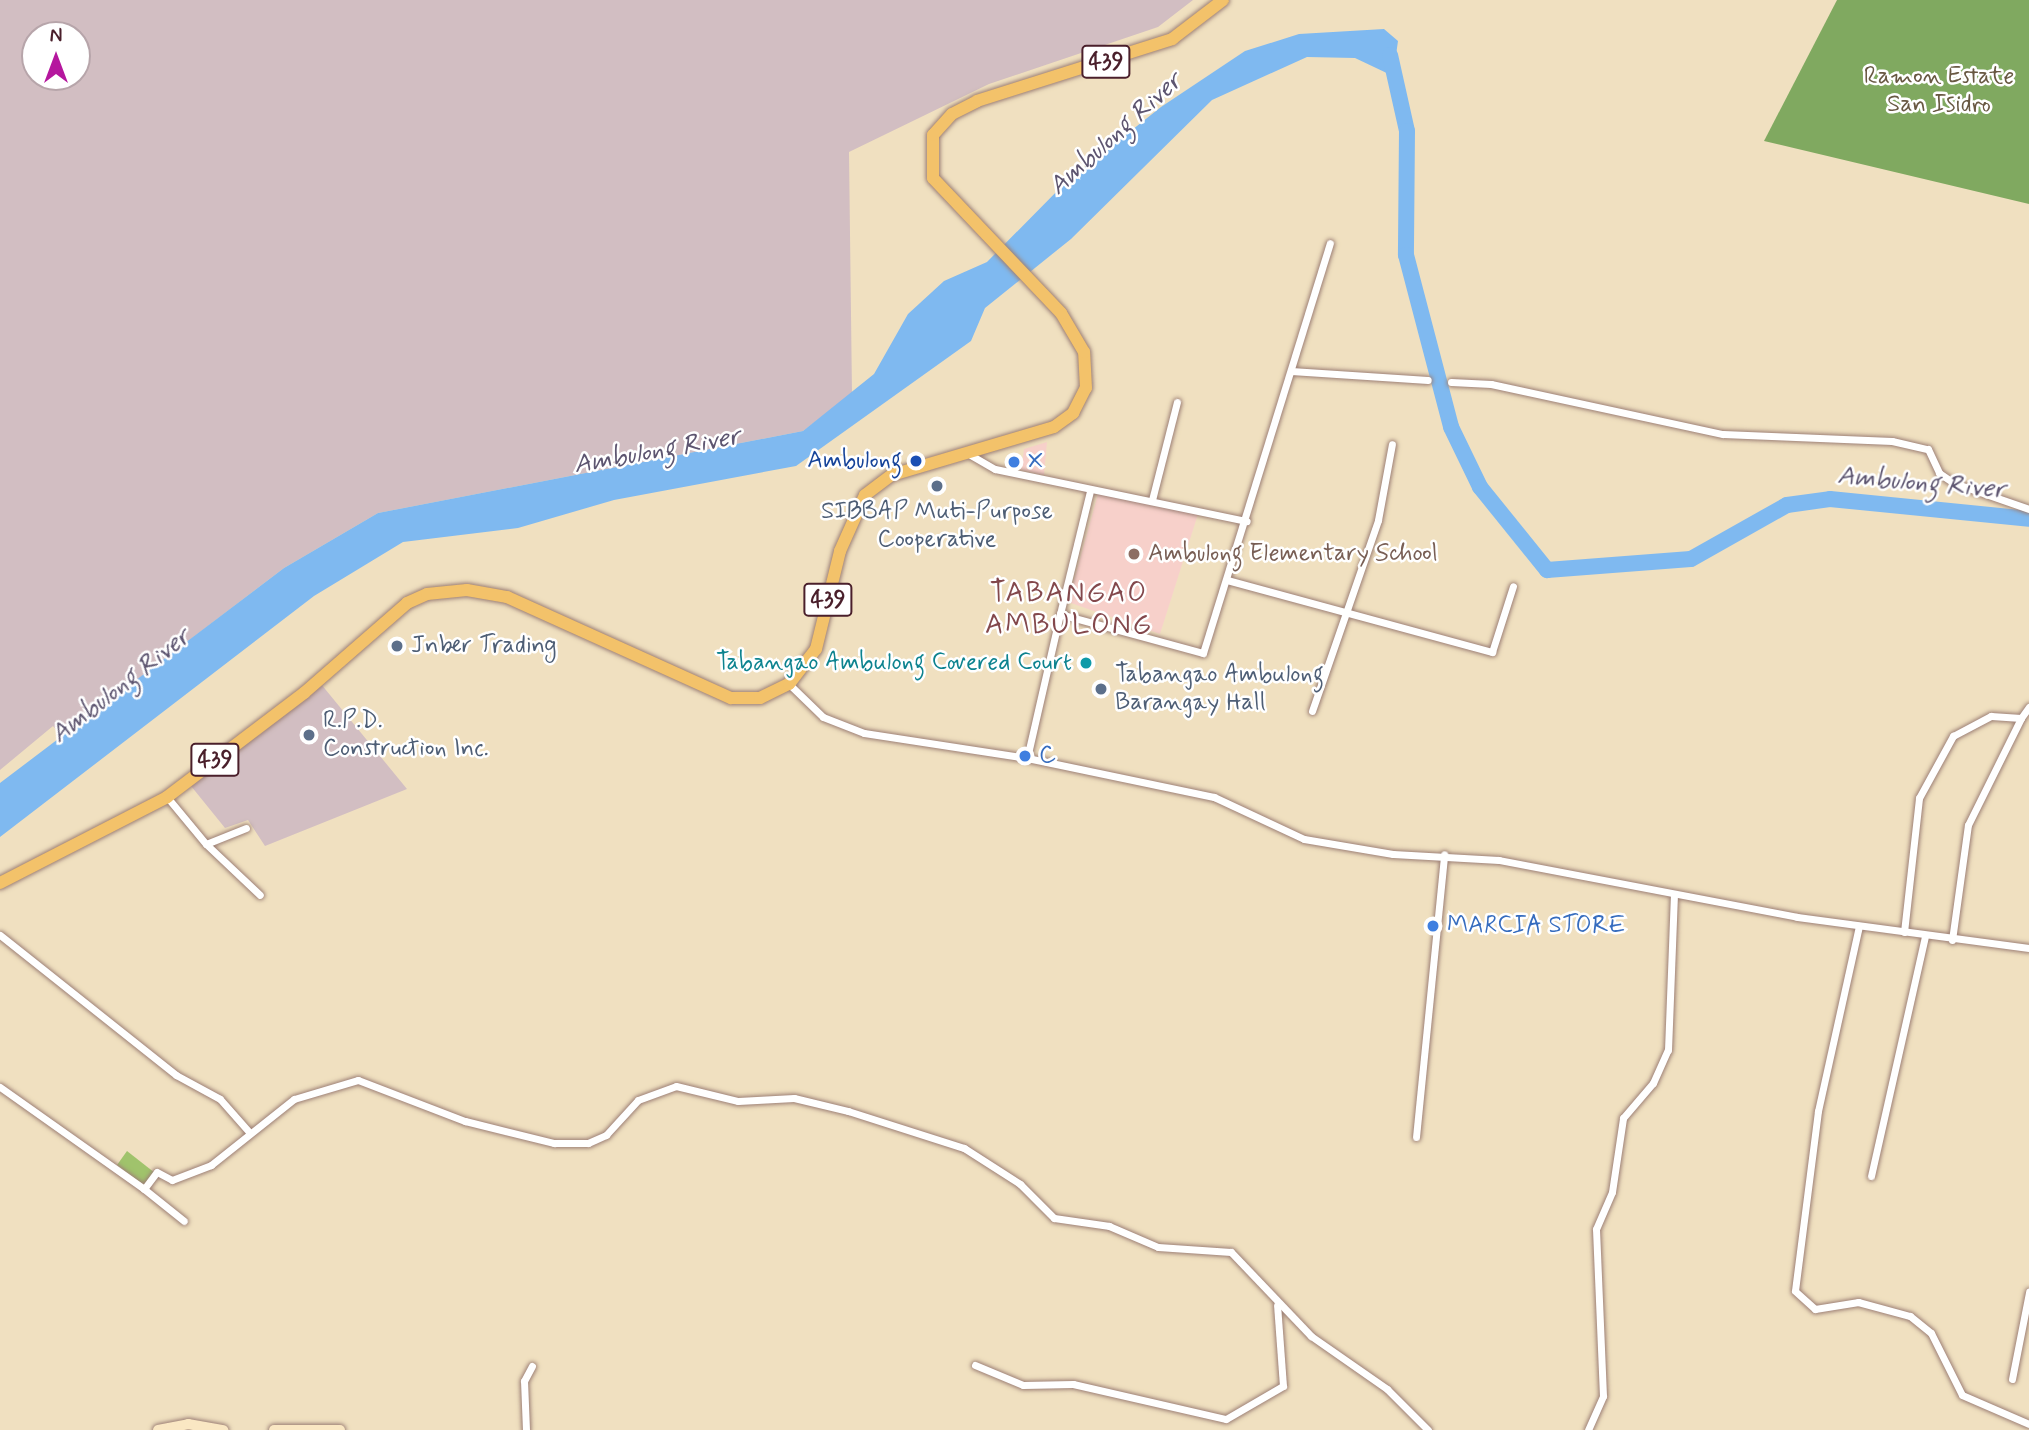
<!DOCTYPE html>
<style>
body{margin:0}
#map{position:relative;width:2029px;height:1430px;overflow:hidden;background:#f0e0c0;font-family:Mynerve,sans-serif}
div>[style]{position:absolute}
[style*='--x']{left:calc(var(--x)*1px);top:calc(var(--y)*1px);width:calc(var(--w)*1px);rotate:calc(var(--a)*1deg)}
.built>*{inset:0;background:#f7d0ca}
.industrial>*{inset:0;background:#d2bec2}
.green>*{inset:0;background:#a0c36c}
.forest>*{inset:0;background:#80a960}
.water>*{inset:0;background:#7fb9f0}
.river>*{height:16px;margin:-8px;padding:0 8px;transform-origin:8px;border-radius:8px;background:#7fb9f0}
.roads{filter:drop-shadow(0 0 2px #9d8076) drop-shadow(0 0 2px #9d8076)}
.street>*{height:7px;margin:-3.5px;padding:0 3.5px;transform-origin:3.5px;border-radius:3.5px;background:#fff}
.secondary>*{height:10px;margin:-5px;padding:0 5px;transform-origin:5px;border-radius:5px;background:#fae7c3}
.primary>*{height:12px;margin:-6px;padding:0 6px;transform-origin:6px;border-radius:6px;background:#f3c26a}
.dots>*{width:19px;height:19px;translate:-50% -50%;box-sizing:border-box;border:4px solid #fff;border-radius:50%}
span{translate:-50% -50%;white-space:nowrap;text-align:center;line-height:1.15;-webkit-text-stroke:5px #fff;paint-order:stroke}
.shield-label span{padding:2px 5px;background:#fff;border:2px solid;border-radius:5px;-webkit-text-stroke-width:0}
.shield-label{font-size:23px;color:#4a1f2b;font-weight:700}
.park-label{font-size:24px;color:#685842}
.transit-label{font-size:24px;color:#164399}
.right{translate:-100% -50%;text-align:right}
.shop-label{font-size:24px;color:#366cbe}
.left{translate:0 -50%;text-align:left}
.service-label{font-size:24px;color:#4e5e75}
.education-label{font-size:24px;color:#785e54}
.culture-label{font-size:24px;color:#0d838f}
.water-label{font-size:26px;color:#5d5570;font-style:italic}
.quarter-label{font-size:28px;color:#83484c;letter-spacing:2px}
.north{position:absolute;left:21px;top:21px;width:70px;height:70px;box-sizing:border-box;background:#fff;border:2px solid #b7a5aa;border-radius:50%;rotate:0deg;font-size:19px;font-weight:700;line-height:28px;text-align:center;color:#4a1f2b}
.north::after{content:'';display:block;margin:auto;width:24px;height:32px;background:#b5179e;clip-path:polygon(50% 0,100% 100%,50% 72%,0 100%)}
</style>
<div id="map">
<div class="built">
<div style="clip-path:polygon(1047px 442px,1044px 475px,1021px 470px,1024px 449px)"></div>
<div style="clip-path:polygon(1098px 494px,1199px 511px,1160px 634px,1068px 602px)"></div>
</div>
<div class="industrial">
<div style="clip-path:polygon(evenodd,0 0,1193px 0,1158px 27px,989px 84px,849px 152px,852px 394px,803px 431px,378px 513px,284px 568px,62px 737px,53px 726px,0 770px,0 0,35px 35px,77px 35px,77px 77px,35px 77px,35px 35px)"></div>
<div style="clip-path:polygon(321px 684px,407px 789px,265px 846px,248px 820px,225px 828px,191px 786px)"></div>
</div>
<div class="green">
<div style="clip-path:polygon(127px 1151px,155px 1173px,145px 1186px,117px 1165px)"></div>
</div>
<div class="forest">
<div style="clip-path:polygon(1837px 0,2029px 0,2029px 204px,1764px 141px)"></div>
</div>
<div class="water">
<div style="clip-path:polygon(1384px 29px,1398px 41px,1393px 76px,1355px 58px,1307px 57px,1212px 100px,1071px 239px,985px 308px,971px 341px,796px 466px,614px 500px,518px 528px,403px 542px,314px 596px,0 837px,0 783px,284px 568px,378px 513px,803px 431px,874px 374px,908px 314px,944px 281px,987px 262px,1065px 183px,1161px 107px,1245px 51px,1299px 34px)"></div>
</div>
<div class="river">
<div style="--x:1390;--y:55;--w:78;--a:77.4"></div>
<div style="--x:1407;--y:131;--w:124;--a:90.5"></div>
<div style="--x:1406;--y:255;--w:178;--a:75.3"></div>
<div style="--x:1451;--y:427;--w:67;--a:64.2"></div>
<div style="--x:1480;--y:487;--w:107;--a:51.1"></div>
<div style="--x:1547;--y:570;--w:144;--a:-4.4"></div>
<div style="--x:1691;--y:559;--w:110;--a:-29.4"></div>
<div style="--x:1787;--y:505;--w:43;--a:-7.9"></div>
<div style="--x:1830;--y:499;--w:200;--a:5.7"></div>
</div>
<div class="roads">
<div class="street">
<div style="--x:1291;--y:371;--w:137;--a:3.8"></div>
<div style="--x:1451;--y:382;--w:40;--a:2.9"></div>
<div style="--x:1491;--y:384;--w:237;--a:12.2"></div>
<div style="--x:1723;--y:434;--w:169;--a:2.4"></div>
<div style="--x:1892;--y:441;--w:37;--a:13"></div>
<div style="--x:1928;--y:449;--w:26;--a:65"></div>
<div style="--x:1939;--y:473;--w:18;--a:34"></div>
<div style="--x:1954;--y:483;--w:79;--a:19.1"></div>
<div style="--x:967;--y:453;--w:32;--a:30"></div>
<div style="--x:995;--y:469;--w:257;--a:11.7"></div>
<div style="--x:1152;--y:500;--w:101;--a:-75.7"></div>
<div style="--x:1227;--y:580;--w:275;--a:15.2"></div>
<div style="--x:1492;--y:652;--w:69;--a:-72.3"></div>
<div style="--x:1060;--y:614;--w:127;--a:-76.3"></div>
<div style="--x:789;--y:684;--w:47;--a:44.1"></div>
<div style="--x:823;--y:717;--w:44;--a:21.3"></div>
<div style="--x:864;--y:733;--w:165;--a:8.7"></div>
<div style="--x:1027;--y:758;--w:191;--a:11.8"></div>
<div style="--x:1214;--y:797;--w:99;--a:25"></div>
<div style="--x:1304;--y:839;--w:90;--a:9.6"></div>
<div style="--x:1393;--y:854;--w:106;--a:3.2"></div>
<div style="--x:1499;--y:860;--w:303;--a:10.8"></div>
<div style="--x:1797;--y:917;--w:234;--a:7.6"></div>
<div style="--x:1312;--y:711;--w:202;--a:-70.9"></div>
<div style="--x:1378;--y:520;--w:77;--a:-79.6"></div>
<div style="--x:1027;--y:758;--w:148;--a:-77.1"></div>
<div style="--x:1060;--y:614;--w:148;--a:15.3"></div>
<div style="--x:1203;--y:653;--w:429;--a:-72.8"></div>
<div style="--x:167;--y:797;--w:61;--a:50.3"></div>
<div style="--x:206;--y:844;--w:43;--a:-21.8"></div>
<div style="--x:206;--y:844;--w:74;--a:43.4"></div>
<div style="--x:1859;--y:926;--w:189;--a:102.5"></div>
<div style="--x:1818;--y:1111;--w:181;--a:97.3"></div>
<div style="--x:1795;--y:1291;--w:27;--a:42"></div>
<div style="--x:1815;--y:1309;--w:44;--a:-9.2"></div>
<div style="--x:1858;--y:1302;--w:54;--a:15.1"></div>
<div style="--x:1910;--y:1316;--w:27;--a:39"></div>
<div style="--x:1931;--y:1333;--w:69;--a:63.4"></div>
<div style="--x:1962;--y:1395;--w:73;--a:23.4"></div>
<div style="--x:1904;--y:932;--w:135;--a:-83.6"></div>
<div style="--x:1919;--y:798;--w:71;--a:-61.3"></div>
<div style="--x:1953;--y:736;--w:43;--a:-27.8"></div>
<div style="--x:1991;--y:716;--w:30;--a:4"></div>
<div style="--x:2021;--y:718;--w:14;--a:-54"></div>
<div style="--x:0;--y:935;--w:225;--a:38.5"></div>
<div style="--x:176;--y:1075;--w:50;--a:28.6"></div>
<div style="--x:220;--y:1099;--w:45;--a:48.6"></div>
<div style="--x:1952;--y:940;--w:116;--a:-82.1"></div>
<div style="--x:1968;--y:825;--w:119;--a:-63.6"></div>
<div style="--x:0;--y:1087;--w:176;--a:35.3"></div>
<div style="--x:144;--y:1189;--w:21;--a:-53"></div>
<div style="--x:157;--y:1172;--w:17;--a:28"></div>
<div style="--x:172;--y:1180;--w:42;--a:-21"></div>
<div style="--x:211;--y:1165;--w:106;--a:-38.5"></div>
<div style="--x:294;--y:1099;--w:67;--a:-16.5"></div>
<div style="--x:358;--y:1080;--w:115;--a:21"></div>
<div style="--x:465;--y:1121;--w:92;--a:13.9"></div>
<div style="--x:554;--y:1143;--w:34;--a:0"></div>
<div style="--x:588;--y:1143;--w:20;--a:-24"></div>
<div style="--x:606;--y:1135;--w:47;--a:-47.6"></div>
<div style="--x:638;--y:1100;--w:40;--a:-20.2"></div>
<div style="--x:676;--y:1086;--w:64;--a:13.6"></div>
<div style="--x:738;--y:1101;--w:56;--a:-3.1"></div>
<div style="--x:794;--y:1098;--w:56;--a:13.5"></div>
<div style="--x:848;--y:1111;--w:122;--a:17.7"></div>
<div style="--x:964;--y:1148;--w:67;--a:32.7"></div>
<div style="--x:1020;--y:1184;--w:48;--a:45"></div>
<div style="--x:1054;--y:1218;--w:56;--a:8.3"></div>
<div style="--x:1109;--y:1226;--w:53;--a:23.2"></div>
<div style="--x:1158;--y:1247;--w:73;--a:3.9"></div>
<div style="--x:1231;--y:1252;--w:116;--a:46.4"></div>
<div style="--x:1311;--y:1336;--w:93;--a:34.9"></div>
<div style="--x:1387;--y:1389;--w:58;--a:45"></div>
<div style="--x:1416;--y:1137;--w:284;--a:-84.3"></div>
<div style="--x:1871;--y:1176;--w:245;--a:-77.3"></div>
<div style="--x:144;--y:1189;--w:51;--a:38.7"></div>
<div style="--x:975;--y:1365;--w:52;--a:22.6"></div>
<div style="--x:1023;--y:1385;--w:50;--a:-1.1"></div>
<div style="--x:1073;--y:1384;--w:157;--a:12.9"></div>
<div style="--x:1226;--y:1419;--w:66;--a:-30.1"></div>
<div style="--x:1283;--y:1386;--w:81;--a:-94.2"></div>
<div style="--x:2012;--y:1379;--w:89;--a:-78.9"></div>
<div style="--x:526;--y:1430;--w:49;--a:-92.3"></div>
<div style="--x:524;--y:1381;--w:17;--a:-62"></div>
<div style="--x:1588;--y:1430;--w:37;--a:-66"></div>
<div style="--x:1603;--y:1396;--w:167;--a:-92.4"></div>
<div style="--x:1596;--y:1229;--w:40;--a:-66.6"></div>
<div style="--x:1612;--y:1192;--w:75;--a:-81.5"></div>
<div style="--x:1623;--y:1118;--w:46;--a:-49.4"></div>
<div style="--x:1653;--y:1083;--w:36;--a:-66"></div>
<div style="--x:1668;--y:1050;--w:155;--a:-87.8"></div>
</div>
<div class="secondary">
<div style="--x:158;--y:1430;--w:31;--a:-11"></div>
<div style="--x:188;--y:1424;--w:36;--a:10"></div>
<div style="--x:274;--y:1430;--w:66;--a:0"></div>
</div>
<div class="primary">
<div style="--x:0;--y:883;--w:188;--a:-27.2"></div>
<div style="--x:167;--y:797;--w:172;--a:-37.2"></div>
<div style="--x:304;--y:693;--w:137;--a:-41.1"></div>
<div style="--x:407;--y:603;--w:22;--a:-24"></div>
<div style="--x:427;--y:594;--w:40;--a:-5.7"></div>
<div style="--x:467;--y:590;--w:41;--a:9.9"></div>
<div style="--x:507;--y:597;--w:246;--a:24.3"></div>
<div style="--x:731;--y:698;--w:29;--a:0"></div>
<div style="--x:760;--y:698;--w:32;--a:-26"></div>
<div style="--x:789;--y:684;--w:44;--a:-52.4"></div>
<div style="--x:816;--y:649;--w:101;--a:-76.2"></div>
<div style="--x:840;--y:551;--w:61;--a:-65.9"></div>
<div style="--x:865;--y:495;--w:34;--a:-37"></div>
<div style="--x:892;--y:475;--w:169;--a:-16.5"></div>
<div style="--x:1054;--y:427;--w:24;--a:-36"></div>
<div style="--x:1073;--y:413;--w:28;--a:-63"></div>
<div style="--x:1086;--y:388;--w:36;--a:-93"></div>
<div style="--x:1084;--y:352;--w:45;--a:-120.5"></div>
<div style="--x:1061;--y:313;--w:186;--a:-133.5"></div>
<div style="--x:933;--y:178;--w:43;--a:-90"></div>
<div style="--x:933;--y:135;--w:28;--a:-48"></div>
<div style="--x:952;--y:114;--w:28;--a:-27"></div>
<div style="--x:977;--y:101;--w:205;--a:-17.6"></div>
<div style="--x:1172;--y:39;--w:64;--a:-37.4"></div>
</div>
</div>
<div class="dots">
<div style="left:916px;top:461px;background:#1a4fb4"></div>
<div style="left:1014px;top:462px;background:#3f7fe0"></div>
<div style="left:937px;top:486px;background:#5c6f8a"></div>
<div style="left:1134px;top:554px;background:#8d6e63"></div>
<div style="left:397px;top:646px;background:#5c6f8a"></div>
<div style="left:1086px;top:663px;background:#0f9aa8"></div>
<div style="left:1101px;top:689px;background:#5c6f8a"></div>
<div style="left:309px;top:735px;background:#5c6f8a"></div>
<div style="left:1025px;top:756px;background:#3f7fe0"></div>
<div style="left:1433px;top:926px;background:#3f7fe0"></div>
</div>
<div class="shield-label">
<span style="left:1106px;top:62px">439</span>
<span style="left:828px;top:600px">439</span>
<span style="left:215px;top:760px">439</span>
</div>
<div class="park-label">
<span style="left:1939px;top:91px">Ramon Estate<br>San Isidro</span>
</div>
<div class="transit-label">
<span class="right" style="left:902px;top:461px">Ambulong</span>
</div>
<div class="shop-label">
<span class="left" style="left:1028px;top:462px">X</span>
<span class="left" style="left:1039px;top:756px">C</span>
<span class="left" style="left:1447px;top:926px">MARCIA STORE</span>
</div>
<div class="service-label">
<span style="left:937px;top:526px">SIBBAP Muti-Purpose<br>Cooperative</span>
<span class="left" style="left:411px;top:646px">Jnber Trading</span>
<span class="left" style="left:1115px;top:689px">Tabangao Ambulong<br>Barangay Hall</span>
<span class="left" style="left:323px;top:735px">R.P.D.<br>Construction Inc.</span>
</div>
<div class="education-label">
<span class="left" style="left:1148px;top:554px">Ambulong Elementary School</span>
</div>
<div class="culture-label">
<span class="right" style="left:1072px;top:663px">Tabangao Ambulong Covered Court</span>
</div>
<div class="water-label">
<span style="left:1116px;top:135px;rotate:-42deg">Ambulong River</span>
<span style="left:657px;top:452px;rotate:-10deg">Ambulong River</span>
<span style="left:1921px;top:484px;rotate:5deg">Ambulong River</span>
<span style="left:121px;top:687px;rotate:-38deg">Ambulong River</span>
</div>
<div class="quarter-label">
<span style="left:1069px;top:610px">TABANGAO<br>AMBULONG</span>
</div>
<div class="north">N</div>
</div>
